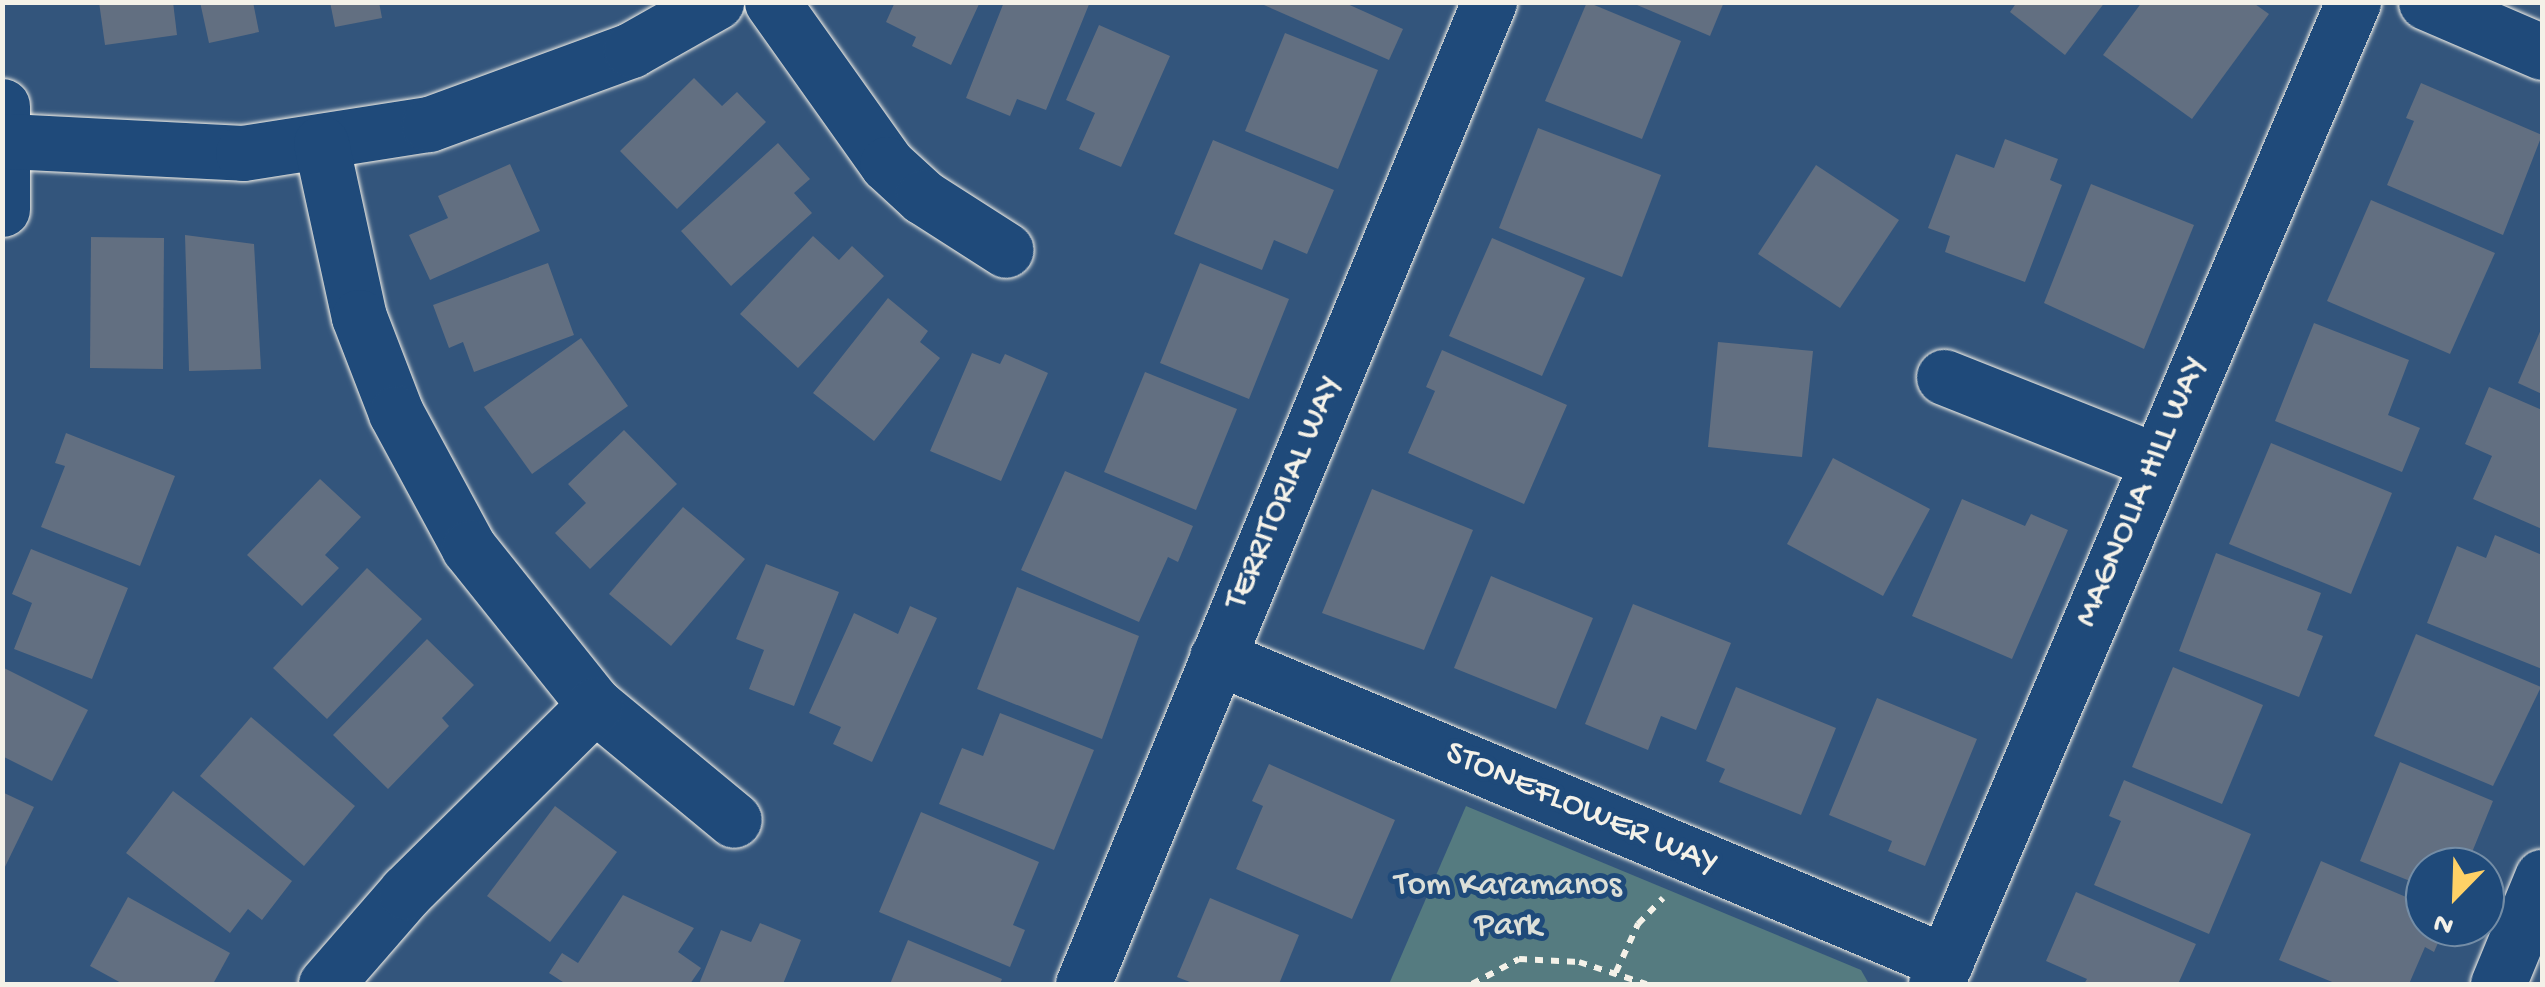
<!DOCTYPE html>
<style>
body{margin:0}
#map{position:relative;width:2545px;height:987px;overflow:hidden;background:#33557c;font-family:"Gochi Hand",sans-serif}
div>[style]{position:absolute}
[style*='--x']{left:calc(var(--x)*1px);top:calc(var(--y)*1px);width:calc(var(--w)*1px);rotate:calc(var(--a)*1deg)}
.green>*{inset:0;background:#557b80}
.building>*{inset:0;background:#626f81}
.path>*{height:6px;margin-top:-3px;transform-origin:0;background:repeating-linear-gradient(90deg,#f4f1e8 0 8px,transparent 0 16px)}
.roads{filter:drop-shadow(0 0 2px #f4f1e8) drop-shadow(0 0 2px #f4f1e8)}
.minor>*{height:55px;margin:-27.5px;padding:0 27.5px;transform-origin:27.5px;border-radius:27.5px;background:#1f4a7a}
span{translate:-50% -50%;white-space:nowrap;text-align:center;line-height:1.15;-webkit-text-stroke:10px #1f4a7a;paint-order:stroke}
.street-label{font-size:35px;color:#f4f1e8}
.park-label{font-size:35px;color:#dcdfd8}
.frame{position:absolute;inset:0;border:5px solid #f4f1e8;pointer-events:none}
.north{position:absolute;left:2405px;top:847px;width:100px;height:100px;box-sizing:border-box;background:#1f4a7a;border:2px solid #748da6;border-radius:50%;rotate:203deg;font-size:28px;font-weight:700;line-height:40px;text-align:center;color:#f4f1e8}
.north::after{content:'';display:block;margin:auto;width:35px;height:45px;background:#ffd166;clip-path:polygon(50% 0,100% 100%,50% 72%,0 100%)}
</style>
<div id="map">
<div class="green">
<div style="clip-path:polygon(1466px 806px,1861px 970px,1869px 984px,1389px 984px)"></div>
</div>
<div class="building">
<div style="clip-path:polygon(99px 2px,173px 2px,177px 35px,105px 45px)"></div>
<div style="clip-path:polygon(200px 2px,253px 2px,259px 32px,209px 43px)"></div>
<div style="clip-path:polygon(330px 2px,379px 2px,382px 18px,335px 27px)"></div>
<div style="clip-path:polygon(895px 2px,980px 2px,951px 65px,912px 46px,916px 37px,886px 22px)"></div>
<div style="clip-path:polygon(1004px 2px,1090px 2px,1046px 110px,1017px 99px,1010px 116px,966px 98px)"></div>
<div style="clip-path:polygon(1257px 2px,1343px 2px,1403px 29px,1389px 60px)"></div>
<div style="clip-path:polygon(1587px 2px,1681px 41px,1642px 139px,1545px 101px)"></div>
<div style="clip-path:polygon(1630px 2px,1724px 2px,1710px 36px)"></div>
<div style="clip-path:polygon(2017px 2px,2105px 2px,2065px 55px,2010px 12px)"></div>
<div style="clip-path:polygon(2142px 2px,2252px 2px,2269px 14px,2192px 119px,2103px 55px)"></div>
<div style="clip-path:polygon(1099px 25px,1170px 56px,1121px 167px,1079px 149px,1095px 113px,1066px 100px)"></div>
<div style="clip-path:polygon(1285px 33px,1378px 70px,1338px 169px,1245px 131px)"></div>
<div style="clip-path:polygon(694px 78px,722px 106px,737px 92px,766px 122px,677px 209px,620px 151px)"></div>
<div style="clip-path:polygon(2421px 83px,2542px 135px,2503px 235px,2387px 185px,2414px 121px,2406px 118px)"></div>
<div style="clip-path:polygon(1538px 128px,1661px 175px,1622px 277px,1499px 228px)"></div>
<div style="clip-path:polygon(2005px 139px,2058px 159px,2050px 180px,2062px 185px,2025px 282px,1945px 252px,1950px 236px,1928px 228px,1956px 154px,1994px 168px)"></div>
<div style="clip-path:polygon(1213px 140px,1334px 190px,1307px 254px,1274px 240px,1262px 270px,1174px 234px)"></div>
<div style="clip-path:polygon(778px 143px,810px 179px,794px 193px,812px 213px,731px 286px,681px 231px)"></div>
<div style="clip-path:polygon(510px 164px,540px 231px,430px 280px,409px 235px,448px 218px,438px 196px)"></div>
<div style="clip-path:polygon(1816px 165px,1899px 220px,1840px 308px,1758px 254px)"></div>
<div style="clip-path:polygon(2091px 184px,2194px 225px,2144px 349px,2044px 303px)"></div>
<div style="clip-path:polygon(2371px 200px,2495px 253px,2450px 354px,2327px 301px)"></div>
<div style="clip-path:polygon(185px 235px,254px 244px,261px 369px,189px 371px)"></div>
<div style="clip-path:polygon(813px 236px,839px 260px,852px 246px,884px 276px,798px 368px,740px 314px)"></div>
<div style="clip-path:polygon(91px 237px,164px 238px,163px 369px,90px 368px)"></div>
<div style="clip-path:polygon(1492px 238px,1585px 278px,1542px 376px,1449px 336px)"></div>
<div style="clip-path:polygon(548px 263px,574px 335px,474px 372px,463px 342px,449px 348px,433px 305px)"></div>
<div style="clip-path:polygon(1200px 263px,1289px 299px,1249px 399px,1160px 363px)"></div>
<div style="clip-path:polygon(888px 298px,928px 331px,920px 342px,940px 358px,874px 441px,813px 393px)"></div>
<div style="clip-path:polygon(2314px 323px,2409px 360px,2388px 415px,2420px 428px,2402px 472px,2275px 421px)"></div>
<div style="clip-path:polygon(2542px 327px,2542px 394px,2518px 383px)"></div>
<div style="clip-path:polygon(581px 338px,628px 406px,532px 474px,484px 407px)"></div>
<div style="clip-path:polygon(1718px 342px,1813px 351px,1802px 457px,1708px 447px)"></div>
<div style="clip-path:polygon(1442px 350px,1567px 405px,1524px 504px,1408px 453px,1435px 391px,1426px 387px)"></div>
<div style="clip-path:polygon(972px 353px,1000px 364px,1005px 354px,1048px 373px,1001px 481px,930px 451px)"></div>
<div style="clip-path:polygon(1145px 372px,1237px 409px,1196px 510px,1104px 472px)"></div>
<div style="clip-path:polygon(2489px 387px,2542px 410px,2542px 529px,2473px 499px,2492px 456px,2465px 444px)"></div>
<div style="clip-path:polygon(624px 430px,677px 484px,590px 569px,555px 533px,586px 503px,568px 484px)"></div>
<div style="clip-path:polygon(66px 433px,175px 476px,140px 566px,41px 527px,65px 466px,55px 463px)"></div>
<div style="clip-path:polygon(2271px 443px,2392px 493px,2351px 594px,2229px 544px)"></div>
<div style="clip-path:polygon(1833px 458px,1930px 509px,1883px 596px,1787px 544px)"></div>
<div style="clip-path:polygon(1065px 471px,1193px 526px,1178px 562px,1168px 557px,1139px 622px,1021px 570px)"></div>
<div style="clip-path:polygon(320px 479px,361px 517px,325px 555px,339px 568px,302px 606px,247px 555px)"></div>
<div style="clip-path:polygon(1372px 489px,1473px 530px,1424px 650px,1322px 613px)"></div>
<div style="clip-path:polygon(1962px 499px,2025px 526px,2031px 514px,2068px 530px,2012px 659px,1912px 616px)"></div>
<div style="clip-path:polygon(683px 507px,745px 559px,671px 646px,609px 594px)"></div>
<div style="clip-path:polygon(2495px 535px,2542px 555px,2542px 669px,2427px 623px,2457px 546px,2486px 558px)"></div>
<div style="clip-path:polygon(31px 549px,128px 588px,92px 679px,14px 649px,32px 603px,12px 594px)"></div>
<div style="clip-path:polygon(2216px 553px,2321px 593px,2307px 630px,2323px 636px,2299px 697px,2179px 651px)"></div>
<div style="clip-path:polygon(766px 564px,839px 592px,794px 706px,749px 689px,764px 650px,736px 639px)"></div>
<div style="clip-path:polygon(367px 568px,422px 619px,327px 719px,273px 668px)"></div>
<div style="clip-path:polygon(1491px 576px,1593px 618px,1556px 709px,1454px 668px)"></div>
<div style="clip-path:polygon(1017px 587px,1139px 636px,1102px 739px,977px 689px)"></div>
<div style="clip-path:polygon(1633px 604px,1731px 643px,1696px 730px,1661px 716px,1648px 750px,1585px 724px)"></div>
<div style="clip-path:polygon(910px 606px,937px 618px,872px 762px,833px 744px,841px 727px,809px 713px,854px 613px,898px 634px)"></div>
<div style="clip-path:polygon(2416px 634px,2541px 687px,2493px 786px,2374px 736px)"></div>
<div style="clip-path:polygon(427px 639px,474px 685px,442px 718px,449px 726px,388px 789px,333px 735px)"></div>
<div style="clip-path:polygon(2px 667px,88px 710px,52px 781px,2px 756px)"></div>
<div style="clip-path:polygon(2173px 667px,2263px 705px,2222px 804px,2132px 767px)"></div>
<div style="clip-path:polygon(1736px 687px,1836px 728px,1801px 815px,1719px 782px,1725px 769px,1706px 761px)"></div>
<div style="clip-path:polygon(1877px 698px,1977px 739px,1925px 866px,1888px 851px,1892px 841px,1829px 815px)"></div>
<div style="clip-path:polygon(1000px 713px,1094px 750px,1054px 850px,939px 804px,962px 748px,983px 756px)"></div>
<div style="clip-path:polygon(251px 717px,355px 806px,304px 866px,200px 776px)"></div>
<div style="clip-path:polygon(2400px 762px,2493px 801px,2466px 867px,2425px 867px,2425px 887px,2360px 861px)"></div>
<div style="clip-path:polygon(1269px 764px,1395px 820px,1352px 919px,1236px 869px,1263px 806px,1252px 801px)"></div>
<div style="clip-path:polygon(2124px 780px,2251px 834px,2209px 934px,2094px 885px,2121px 821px,2109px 816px)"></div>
<div style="clip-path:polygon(173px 791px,292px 881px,262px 920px,248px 909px,230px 933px,126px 853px)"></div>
<div style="clip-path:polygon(2px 792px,34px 807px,2px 873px)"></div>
<div style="clip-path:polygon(555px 806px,617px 852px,550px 942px,487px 896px)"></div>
<div style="clip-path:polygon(921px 812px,1039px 862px,1013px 925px,1025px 930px,1010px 967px,879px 912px)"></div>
<div style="clip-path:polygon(2321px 861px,2425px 905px,2425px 927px,2445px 927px,2434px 952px,2425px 947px,2409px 984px,2337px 984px,2279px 960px)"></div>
<div style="clip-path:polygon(2076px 892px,2196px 944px,2178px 984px,2084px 984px,2087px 979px,2046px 961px)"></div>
<div style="clip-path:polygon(623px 895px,694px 928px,678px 952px,701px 968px,690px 984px,566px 984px,549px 973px,562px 953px,578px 963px)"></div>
<div style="clip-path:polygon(128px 897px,230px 953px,213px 984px,123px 984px,90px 966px)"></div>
<div style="clip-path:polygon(1210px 898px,1299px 935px,1279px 984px,1195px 984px,1177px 977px)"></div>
<div style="clip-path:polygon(760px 923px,801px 940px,783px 984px,699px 984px,721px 930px,751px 942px)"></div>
<div style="clip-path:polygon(908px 940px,1002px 979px,1000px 984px,890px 984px)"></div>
</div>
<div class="path">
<div style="--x:1616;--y:972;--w:53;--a:-65.4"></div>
<div style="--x:1638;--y:924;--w:36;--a:-46"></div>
<div style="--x:1472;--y:984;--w:53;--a:-28"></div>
<div style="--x:1519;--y:959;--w:60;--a:2.9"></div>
<div style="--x:1579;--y:962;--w:71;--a:18.2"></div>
</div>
<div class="roads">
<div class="minor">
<div style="--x:772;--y:2;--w:199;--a:54.6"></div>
<div style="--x:887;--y:164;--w:49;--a:42.5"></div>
<div style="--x:923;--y:197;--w:98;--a:32.6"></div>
<div style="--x:2426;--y:2;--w:126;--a:23.3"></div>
<div style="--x:2;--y:106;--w:103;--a:90"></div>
<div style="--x:8;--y:141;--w:235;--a:2.9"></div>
<div style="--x:243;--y:153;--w:188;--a:-8.9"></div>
<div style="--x:429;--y:124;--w:215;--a:-20.1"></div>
<div style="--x:631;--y:50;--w:98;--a:-29.5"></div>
<div style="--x:321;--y:143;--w:178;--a:77.7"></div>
<div style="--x:359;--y:317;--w:103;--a:68.9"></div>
<div style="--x:396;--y:413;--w:153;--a:61.6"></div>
<div style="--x:469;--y:548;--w:201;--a:51.3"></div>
<div style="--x:595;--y:705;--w:180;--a:39.6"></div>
<div style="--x:1944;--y:377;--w:226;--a:21.6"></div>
<div style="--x:1217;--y:657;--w:790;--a:22.7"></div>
<div style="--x:326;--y:984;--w:122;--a:-49"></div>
<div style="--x:406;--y:892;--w:266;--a:-44.7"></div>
<div style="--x:1083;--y:984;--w:1063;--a:-67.54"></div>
<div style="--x:1936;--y:984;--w:1067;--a:-66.99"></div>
<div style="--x:2498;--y:984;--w:116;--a:-67.6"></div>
</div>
</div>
<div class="street-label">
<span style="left:2142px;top:492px;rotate:-67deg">MAGNOLIA HILL WAY</span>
<span style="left:1285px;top:493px;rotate:-67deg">TERRITORIAL WAY</span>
<span style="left:1581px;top:810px;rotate:23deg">STONEFLOWER WAY</span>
</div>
<div class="park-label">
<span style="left:1508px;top:907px">Tom Karamanos<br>Park</span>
</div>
<div class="frame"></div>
<div class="north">N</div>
</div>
